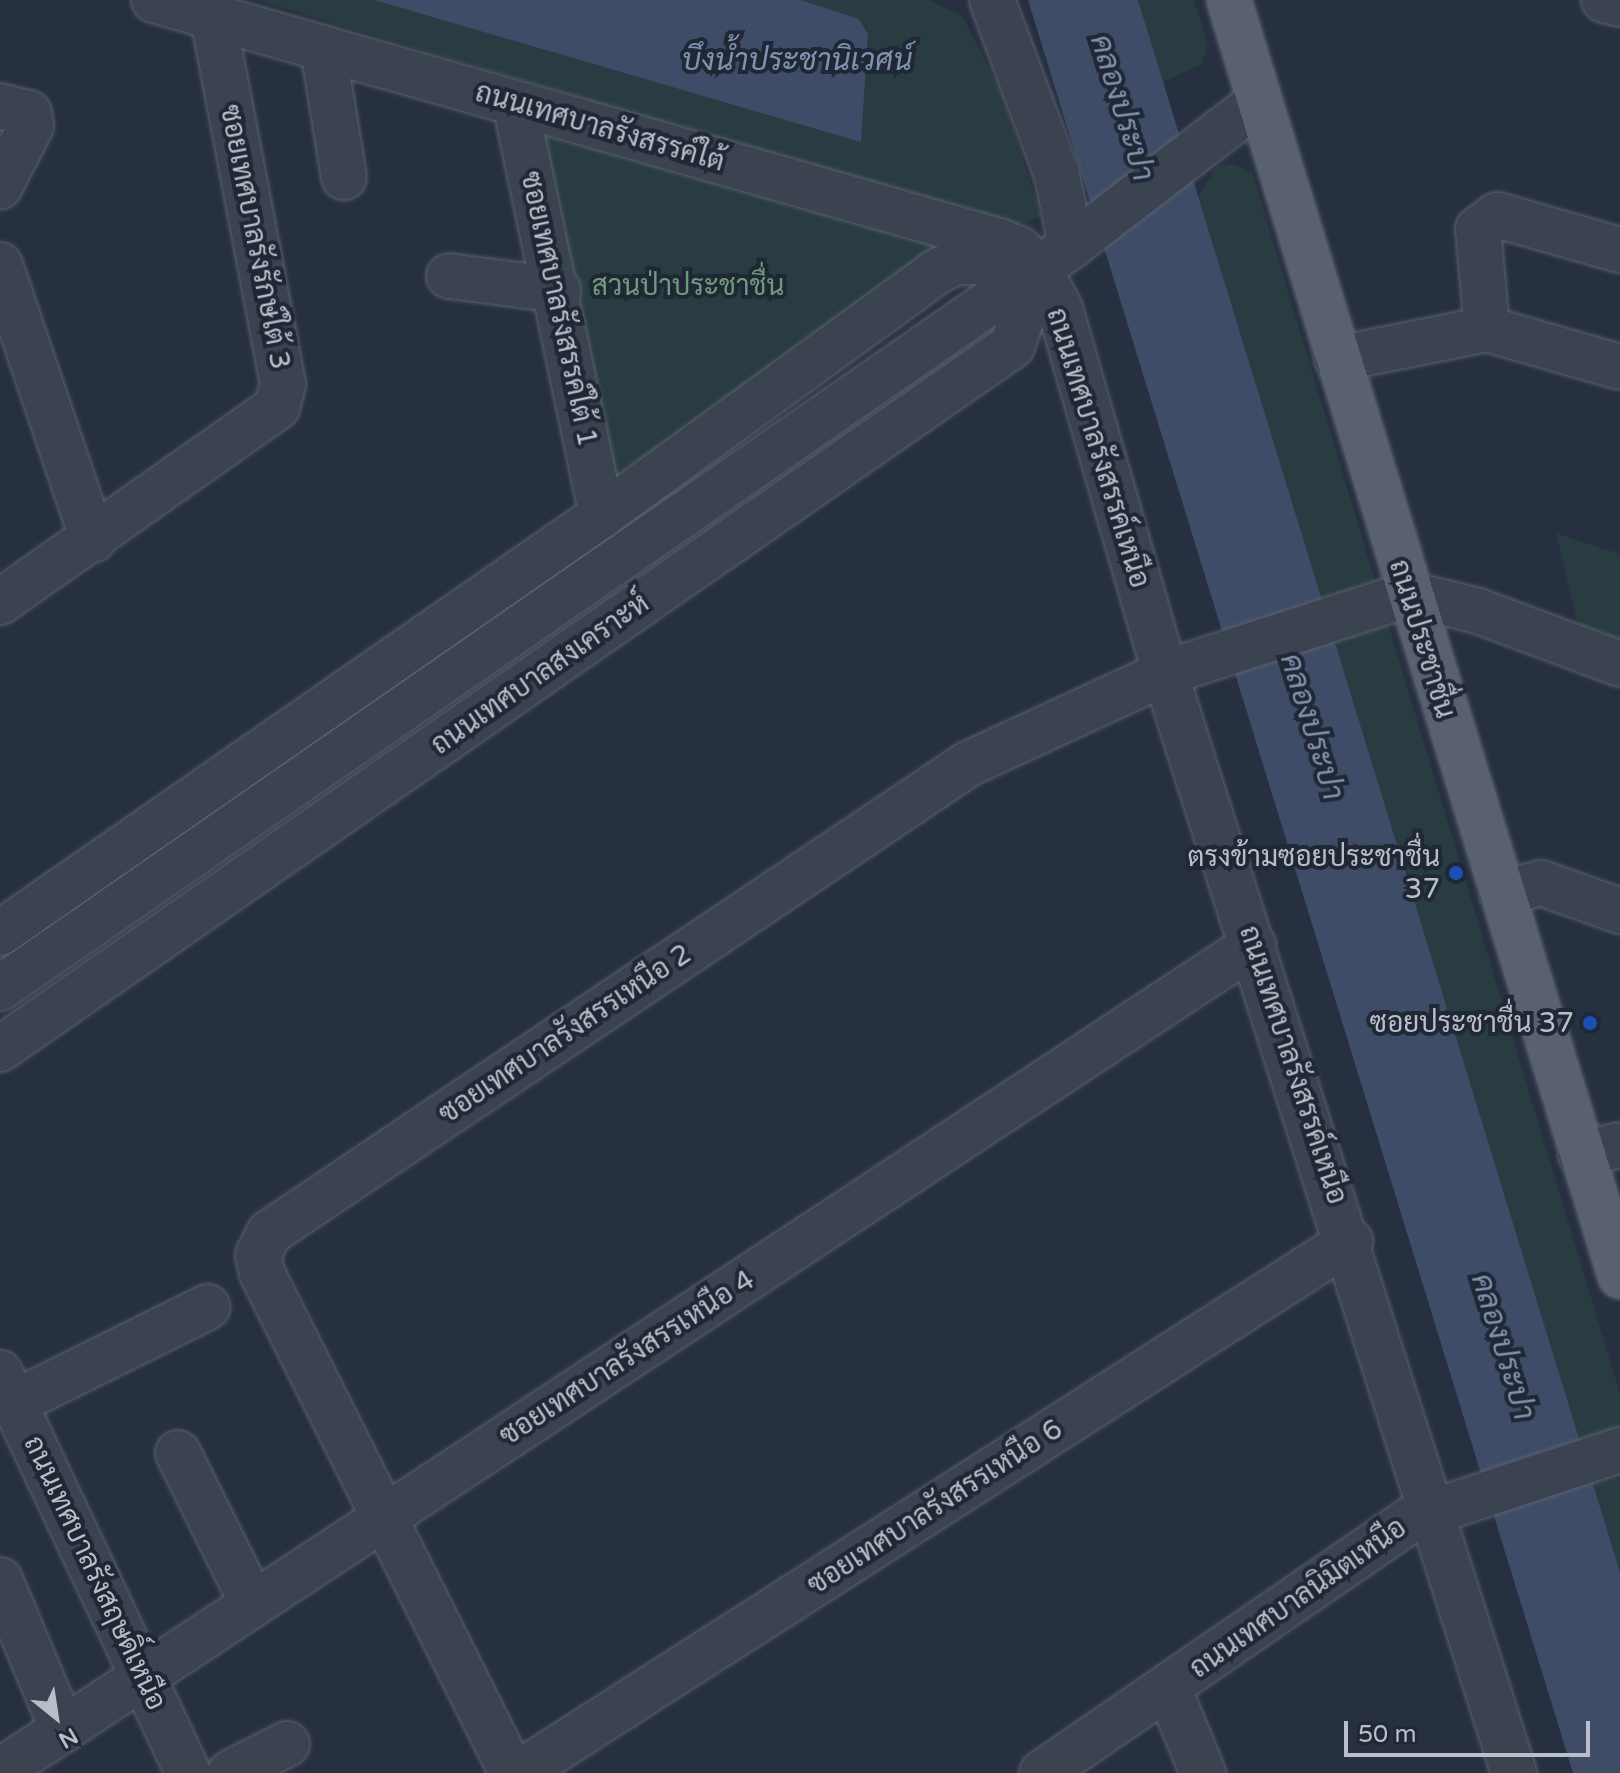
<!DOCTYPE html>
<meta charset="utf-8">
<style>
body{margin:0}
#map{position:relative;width:1620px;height:1773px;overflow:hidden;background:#273040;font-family:"Varela Round",Sarabun,sans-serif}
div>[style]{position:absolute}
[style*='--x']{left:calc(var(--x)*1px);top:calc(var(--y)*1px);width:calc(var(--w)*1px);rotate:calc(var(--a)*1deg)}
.green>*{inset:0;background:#293c41}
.water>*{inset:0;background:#3e4c68}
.roads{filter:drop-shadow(0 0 2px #59606d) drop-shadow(0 0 2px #59606d)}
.minor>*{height:44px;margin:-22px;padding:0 22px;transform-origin:22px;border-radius:22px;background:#3b4250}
.major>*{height:44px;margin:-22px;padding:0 22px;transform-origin:22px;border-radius:22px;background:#596170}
.dots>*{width:22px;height:22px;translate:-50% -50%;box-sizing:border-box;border:4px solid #202735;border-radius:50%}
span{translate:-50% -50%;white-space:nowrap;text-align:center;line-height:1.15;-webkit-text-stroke:8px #202735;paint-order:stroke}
.street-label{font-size:28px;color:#b8beca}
.park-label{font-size:28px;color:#709a7d}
.poi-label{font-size:28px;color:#b8beca}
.right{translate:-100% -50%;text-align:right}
.water-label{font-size:30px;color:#8192b0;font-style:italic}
.north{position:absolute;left:16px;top:1677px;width:80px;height:80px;-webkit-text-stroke:6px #202735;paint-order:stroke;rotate:150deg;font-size:22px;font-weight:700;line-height:32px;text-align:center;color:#b8beca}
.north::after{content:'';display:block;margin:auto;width:28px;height:36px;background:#b8beca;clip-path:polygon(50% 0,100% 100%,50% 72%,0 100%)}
.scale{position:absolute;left:1344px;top:1721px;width:246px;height:36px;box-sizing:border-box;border:4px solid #b8beca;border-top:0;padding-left:10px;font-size:24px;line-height:28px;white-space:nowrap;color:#b8beca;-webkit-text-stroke:6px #202735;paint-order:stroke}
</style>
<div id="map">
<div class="green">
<div style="clip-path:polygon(257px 0,374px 0,860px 141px,868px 33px,859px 19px,801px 0,929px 0,962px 16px,1001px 91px,1041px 216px,1012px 228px)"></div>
<div style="clip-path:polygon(1138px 0,1194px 0,1208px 45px,1202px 64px,1163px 82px)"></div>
<div style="clip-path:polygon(525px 115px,956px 241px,613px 488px)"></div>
<div style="clip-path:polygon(1233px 164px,1252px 172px,1620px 1394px,1620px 1572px,1198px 196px,1217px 166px)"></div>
<div style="clip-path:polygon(1556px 533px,1620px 554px,1620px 648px,1580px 633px)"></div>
</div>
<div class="water">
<div style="clip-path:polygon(374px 0,801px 0,859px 19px,868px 34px,861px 142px)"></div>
<div style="clip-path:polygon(1028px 0,1138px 0,1620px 1572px,1620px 1773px,1573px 1773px)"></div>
</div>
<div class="roads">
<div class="minor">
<div style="--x:154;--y:0;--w:879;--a:15.92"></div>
<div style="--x:999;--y:241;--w:22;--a:22"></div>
<div style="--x:1019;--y:249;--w:28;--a:45"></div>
<div style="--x:1039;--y:269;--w:45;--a:62.3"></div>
<div style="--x:1060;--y:309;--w:379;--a:73.9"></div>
<div style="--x:1165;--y:673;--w:1154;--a:72.4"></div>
<div style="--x:992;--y:0;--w:187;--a:69.6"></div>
<div style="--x:1057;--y:175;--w:72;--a:78.8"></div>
<div style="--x:1604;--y:0;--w:16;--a:14"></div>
<div style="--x:323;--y:48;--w:131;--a:80.8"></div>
<div style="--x:515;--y:103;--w:421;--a:78.1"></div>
<div style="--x:0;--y:106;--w:30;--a:14"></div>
<div style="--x:29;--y:113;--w:13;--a:81"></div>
<div style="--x:31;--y:126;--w:68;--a:117.3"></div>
<div style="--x:0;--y:265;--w:290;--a:71.3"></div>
<div style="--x:449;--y:276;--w:110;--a:7.3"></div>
<div style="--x:1487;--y:329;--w:100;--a:-95.1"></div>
<div style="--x:1478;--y:229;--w:24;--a:-36"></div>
<div style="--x:1497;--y:215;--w:128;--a:15.9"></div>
<div style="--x:1337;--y:359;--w:153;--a:-11.3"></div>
<div style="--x:1487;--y:329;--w:138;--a:15.9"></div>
<div style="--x:0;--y:602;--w:339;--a:-35.1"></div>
<div style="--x:277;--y:407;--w:24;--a:-75"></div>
<div style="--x:283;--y:384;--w:374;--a:-100.8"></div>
<div style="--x:1502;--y:893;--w:40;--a:-14.4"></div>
<div style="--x:1541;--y:883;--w:84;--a:19.5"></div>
<div style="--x:0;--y:933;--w:733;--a:-34.77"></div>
<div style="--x:602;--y:515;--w:413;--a:-36"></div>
<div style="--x:936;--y:272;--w:22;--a:-27"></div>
<div style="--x:956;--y:262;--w:61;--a:0.9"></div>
<div style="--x:0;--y:988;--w:1303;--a:-34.71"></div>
<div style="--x:1071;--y:246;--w:238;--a:-37.5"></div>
<div style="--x:0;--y:1049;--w:1232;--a:-34.79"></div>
<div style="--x:1012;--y:346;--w:82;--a:-70.7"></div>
<div style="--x:1581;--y:1154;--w:40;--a:-13"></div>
<div style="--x:0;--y:1373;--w:442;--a:64.8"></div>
<div style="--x:14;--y:1403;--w:216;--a:-26.4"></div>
<div style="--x:178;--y:1453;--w:169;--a:63.6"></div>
<div style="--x:0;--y:1580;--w:163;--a:67.2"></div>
<div style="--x:1168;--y:1688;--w:92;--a:67.6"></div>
<div style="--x:0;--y:1771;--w:1501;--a:-33.39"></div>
<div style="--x:230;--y:1773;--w:64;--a:-27"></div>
<div style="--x:512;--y:1773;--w:559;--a:-116.57"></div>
<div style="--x:262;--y:1273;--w:18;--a:-103"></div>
<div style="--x:258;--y:1255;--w:25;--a:-63"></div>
<div style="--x:269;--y:1233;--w:842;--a:-33.86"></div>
<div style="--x:968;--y:764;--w:217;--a:-24.8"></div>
<div style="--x:1165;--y:673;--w:256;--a:-17.9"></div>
<div style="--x:1409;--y:594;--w:71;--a:13.8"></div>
<div style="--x:1478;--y:611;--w:152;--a:20.5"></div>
<div style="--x:519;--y:1773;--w:987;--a:-32.63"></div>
<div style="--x:1042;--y:1773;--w:448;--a:-34.5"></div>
<div style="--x:1411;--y:1519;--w:220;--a:-18.3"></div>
</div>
<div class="major">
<div style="--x:1229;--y:0;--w:1335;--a:72.96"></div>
</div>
</div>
<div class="dots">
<div style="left:1456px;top:873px;background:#1a4fb4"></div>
<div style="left:1590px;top:1023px;background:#1a4fb4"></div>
</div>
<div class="street-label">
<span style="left:600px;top:127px;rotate:16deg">ถนนเทศบาลรังสรรค์ใต้</span>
<span style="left:255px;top:237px;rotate:79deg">ซอยเทศบาลรังรักษ์ใต้ 3</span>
<span style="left:559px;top:309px;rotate:78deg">ซอยเทศบาลรังสรรค์ใต้ 1</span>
<span style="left:1098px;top:448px;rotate:73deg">ถนนเทศบาลรังสรรค์เหนือ</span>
<span style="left:1422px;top:639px;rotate:73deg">ถนนประชาชื่น</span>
<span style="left:540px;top:674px;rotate:-35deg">ถนนเทศบาลสงเคราะห์</span>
<span style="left:565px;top:1034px;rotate:-34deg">ซอยเทศบาลรังสรรเหนือ 2</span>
<span style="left:1293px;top:1065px;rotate:72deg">ถนนเทศบาลรังสรรค์เหนือ</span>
<span style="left:627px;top:1358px;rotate:-33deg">ซอยเทศบาลรังสรรเหนือ 4</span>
<span style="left:935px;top:1507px;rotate:-33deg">ซอยเทศบาลรังสรรเหนือ 6</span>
<span style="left:95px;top:1573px;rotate:65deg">ถนนเทศบาลรังสฤษดิ์เหนือ</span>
<span style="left:1298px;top:1598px;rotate:-35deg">ถนนเทศบาลนิมิตเหนือ</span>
</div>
<div class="park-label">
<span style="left:688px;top:286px">สวนป่าประชาชื่น</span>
</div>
<div class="poi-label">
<span class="right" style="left:1440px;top:873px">ตรงข้ามซอยประชาชื่น<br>37</span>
<span class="right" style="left:1574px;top:1023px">ซอยประชาชื่น 37</span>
</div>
<div class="water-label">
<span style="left:797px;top:61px">บึงน้ำประชานิเวศน์</span>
<span style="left:1121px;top:108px;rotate:73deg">คลองประปา</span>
<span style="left:1311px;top:727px;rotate:73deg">คลองประปา</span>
<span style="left:1502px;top:1347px;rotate:73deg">คลองประปา</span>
</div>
<div class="north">N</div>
<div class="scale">50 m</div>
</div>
